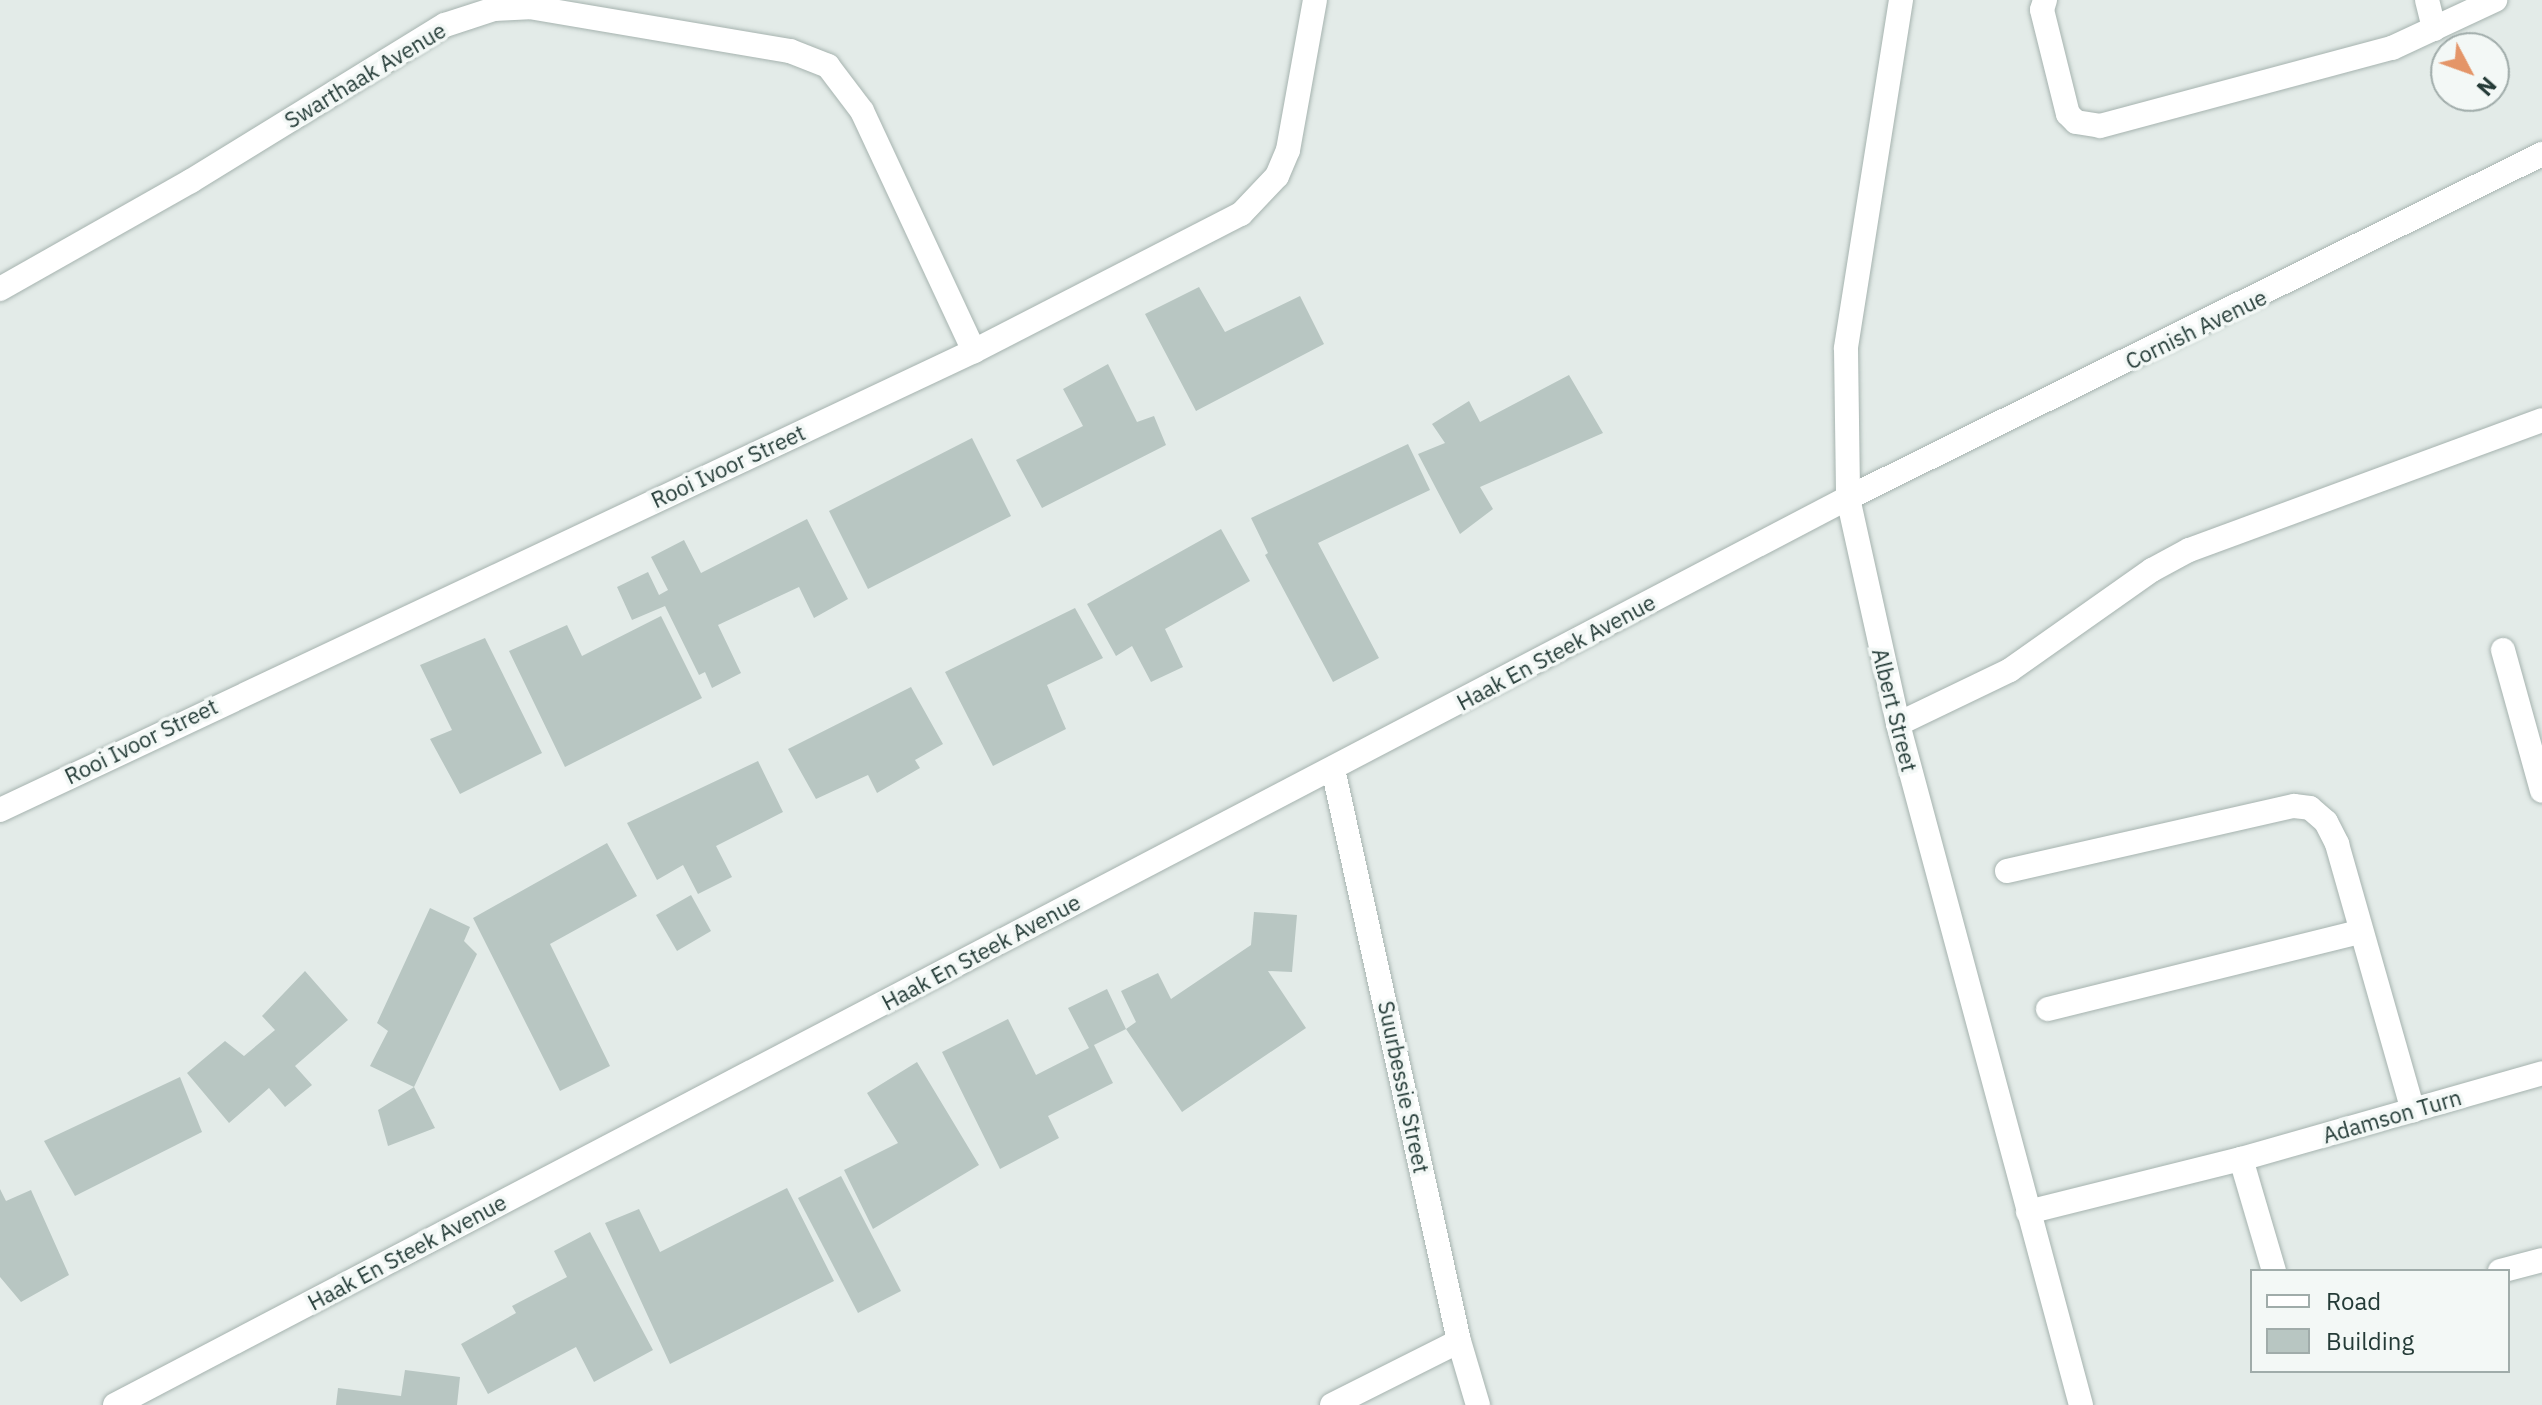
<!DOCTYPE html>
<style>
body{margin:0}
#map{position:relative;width:2542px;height:1405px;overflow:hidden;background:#e3ebe8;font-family:"IBM Plex Sans",sans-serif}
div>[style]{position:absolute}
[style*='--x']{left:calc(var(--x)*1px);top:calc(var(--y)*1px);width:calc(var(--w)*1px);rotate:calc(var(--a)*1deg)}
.building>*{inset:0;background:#b8c6c2}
.roads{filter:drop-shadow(0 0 2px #a6b3af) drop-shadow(0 0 2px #a6b3af)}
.minor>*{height:24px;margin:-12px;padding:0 12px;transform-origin:12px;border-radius:12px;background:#fff}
span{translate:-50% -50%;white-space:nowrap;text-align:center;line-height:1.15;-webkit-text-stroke:7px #f3f8f6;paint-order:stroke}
.street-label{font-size:22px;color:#243b37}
.legend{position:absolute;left:2250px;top:1269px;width:260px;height:104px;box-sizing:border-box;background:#f3f8f6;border:2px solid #a0acaa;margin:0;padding:10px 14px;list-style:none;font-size:24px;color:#243b37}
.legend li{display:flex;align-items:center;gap:16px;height:40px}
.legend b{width:40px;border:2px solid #a0acaa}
.north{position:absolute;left:2430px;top:32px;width:80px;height:80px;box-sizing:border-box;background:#f3f8f6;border:2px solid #a0acaa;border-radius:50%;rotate:131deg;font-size:22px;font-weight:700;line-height:32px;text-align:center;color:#243b37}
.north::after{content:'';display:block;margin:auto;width:28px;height:36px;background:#e49568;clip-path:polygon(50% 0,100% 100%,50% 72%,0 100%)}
</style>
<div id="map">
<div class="building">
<div style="clip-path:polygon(1199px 287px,1225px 332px,1300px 296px,1324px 344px,1196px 411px,1145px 314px)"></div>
<div style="clip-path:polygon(1108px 364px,1137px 422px,1154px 416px,1166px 445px,1042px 508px,1016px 460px,1083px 426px,1063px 389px)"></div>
<div style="clip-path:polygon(1569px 375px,1603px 433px,1480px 487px,1493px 509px,1460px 534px,1418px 454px,1445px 443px,1432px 424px,1469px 401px,1480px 422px)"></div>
<div style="clip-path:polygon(972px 438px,1011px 516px,868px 589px,829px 511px)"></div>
<div style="clip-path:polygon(1408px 444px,1430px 490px,1318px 543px,1379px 658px,1333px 682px,1265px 555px,1268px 553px,1251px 518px)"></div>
<div style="clip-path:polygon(807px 519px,848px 599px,814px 618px,799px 587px,718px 625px,741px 673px,712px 688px,705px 672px,699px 675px,665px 606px,632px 620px,617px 587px,648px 572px,659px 595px,668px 590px,651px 557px,684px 540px,701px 573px)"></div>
<div style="clip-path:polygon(1221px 529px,1250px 581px,1165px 629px,1183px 667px,1151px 682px,1132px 646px,1116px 656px,1087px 604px)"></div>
<div style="clip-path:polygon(1075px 608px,1103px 658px,1047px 685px,1066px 729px,993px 766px,945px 672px)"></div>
<div style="clip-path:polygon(661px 616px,702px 698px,565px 767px,509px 651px,567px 625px,582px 656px)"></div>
<div style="clip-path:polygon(485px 638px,542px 753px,460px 794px,430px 739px,452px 730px,420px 665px)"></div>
<div style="clip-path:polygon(911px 687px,943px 744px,915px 760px,920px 768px,877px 793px,868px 775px,816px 799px,788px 749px)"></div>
<div style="clip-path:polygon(758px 761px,783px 812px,716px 846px,732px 877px,698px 894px,683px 865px,657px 880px,627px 823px)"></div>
<div style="clip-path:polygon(607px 843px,637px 896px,550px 944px,610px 1066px,560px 1091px,473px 918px)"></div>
<div style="clip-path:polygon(691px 895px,711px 931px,677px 951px,656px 915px)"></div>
<div style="clip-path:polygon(430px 908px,470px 927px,464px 941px,477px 954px,414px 1087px,435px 1128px,388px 1146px,378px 1110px,414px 1087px,370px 1066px,388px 1031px,377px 1023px)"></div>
<div style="clip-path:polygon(1254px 912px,1297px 915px,1292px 972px,1268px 971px,1306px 1028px,1182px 1112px,1126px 1029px,1136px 1022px,1121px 991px,1158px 973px,1171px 999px,1251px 945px)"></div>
<div style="clip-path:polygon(305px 971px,348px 1020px,295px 1066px,312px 1085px,285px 1107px,269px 1088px,229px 1123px,187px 1073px,225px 1041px,244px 1056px,275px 1030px,262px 1016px)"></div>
<div style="clip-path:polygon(1107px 989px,1126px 1029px,1094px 1045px,1113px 1083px,1048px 1116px,1059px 1138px,1000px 1169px,942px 1052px,1008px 1019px,1036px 1075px,1089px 1048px,1068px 1008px)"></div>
<div style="clip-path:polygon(917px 1062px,979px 1165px,873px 1229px,844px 1170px,898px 1143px,867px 1093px)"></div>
<div style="clip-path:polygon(180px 1077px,202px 1132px,75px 1196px,44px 1141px)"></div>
<div style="clip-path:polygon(841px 1176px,901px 1291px,858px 1313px,798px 1198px)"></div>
<div style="clip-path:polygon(787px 1188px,834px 1281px,670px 1364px,605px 1223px,639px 1209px,660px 1252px)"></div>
<div style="clip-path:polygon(0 1189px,6px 1201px,31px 1190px,69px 1275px,21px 1302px,0 1277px)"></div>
<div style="clip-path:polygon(590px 1232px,653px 1350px,594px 1382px,576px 1347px,488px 1394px,461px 1344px,516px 1313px,512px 1306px,567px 1277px,554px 1251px)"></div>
<div style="clip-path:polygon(405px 1370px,460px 1377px,457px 1405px,336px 1405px,338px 1388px,401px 1396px)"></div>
</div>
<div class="roads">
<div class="minor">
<div style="--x:1901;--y:0;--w:353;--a:99"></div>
<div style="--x:1846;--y:349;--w:149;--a:89.2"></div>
<div style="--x:1848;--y:498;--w:231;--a:77.5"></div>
<div style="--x:1898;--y:724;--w:705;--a:74.96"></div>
<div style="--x:2045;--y:0;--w:10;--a:107"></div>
<div style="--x:2042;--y:10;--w:107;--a:76"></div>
<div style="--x:2068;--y:114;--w:11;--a:45"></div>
<div style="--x:2076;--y:122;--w:24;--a:9"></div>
<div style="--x:2100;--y:126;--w:302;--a:-15"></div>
<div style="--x:2392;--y:48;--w:114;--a:-25"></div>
<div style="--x:2427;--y:0;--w:30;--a:76"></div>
<div style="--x:0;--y:289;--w:219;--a:-29.5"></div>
<div style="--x:191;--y:181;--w:298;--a:-31.6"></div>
<div style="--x:445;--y:25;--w:52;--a:-18.1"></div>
<div style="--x:494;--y:9;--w:35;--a:-3"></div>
<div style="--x:529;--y:7;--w:265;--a:9.6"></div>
<div style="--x:790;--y:51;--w:41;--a:21.5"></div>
<div style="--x:828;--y:66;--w:56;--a:52.9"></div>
<div style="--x:862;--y:111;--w:265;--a:65"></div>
<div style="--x:2503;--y:650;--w:146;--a:74.5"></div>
<div style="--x:1898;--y:724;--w:124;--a:-25.7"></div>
<div style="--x:2010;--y:670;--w:174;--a:-35.2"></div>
<div style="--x:2152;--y:570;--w:42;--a:-28.4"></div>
<div style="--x:2189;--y:550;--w:376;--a:-20.2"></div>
<div style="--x:1333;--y:769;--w:586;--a:77.58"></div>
<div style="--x:1459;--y:1341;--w:67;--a:73.5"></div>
<div style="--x:0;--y:810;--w:1077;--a:-25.23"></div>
<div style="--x:974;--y:351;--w:300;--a:-27.2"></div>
<div style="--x:1241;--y:214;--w:52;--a:-46.5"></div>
<div style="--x:1277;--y:176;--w:28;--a:-67"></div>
<div style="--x:1288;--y:150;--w:152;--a:-79.8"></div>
<div style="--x:2007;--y:871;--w:294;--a:-12.8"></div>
<div style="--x:2294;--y:806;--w:16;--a:7"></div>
<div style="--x:2310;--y:808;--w:21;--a:41"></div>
<div style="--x:2326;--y:822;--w:25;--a:63"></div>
<div style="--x:2337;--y:844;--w:277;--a:74.1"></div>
<div style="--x:2048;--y:1009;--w:320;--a:-13.9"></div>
<div style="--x:2241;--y:1159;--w:117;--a:73.6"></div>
<div style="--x:2028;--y:1212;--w:219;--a:-14"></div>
<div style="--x:2241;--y:1159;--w:313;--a:-15.9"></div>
<div style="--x:2500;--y:1271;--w:43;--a:-14.7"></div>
<div style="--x:115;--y:1405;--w:1956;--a:-27.63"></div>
<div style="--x:1848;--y:498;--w:775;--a:-26.37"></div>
<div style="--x:1332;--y:1405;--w:142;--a:-26.7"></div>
</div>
</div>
<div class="street-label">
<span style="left:365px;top:75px;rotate:-31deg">Swarthaak Avenue</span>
<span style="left:2196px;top:329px;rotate:-26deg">Cornish Avenue</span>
<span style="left:728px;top:466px;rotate:-25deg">Rooi Ivoor Street</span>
<span style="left:1556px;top:652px;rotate:-28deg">Haak En Steek Avenue</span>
<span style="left:1895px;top:710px;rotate:76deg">Albert Street</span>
<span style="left:141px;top:741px;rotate:-26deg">Rooi Ivoor Street</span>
<span style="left:981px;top:952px;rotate:-28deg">Haak En Steek Avenue</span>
<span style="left:1404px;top:1087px;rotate:78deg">Suurbessie Street</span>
<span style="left:2392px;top:1116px;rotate:-16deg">Adamson Turn</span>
<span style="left:407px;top:1252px;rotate:-28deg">Haak En Steek Avenue</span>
</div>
<ul class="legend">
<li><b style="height:10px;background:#fff"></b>Road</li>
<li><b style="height:22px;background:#b8c6c2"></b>Building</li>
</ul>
<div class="north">N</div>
</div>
